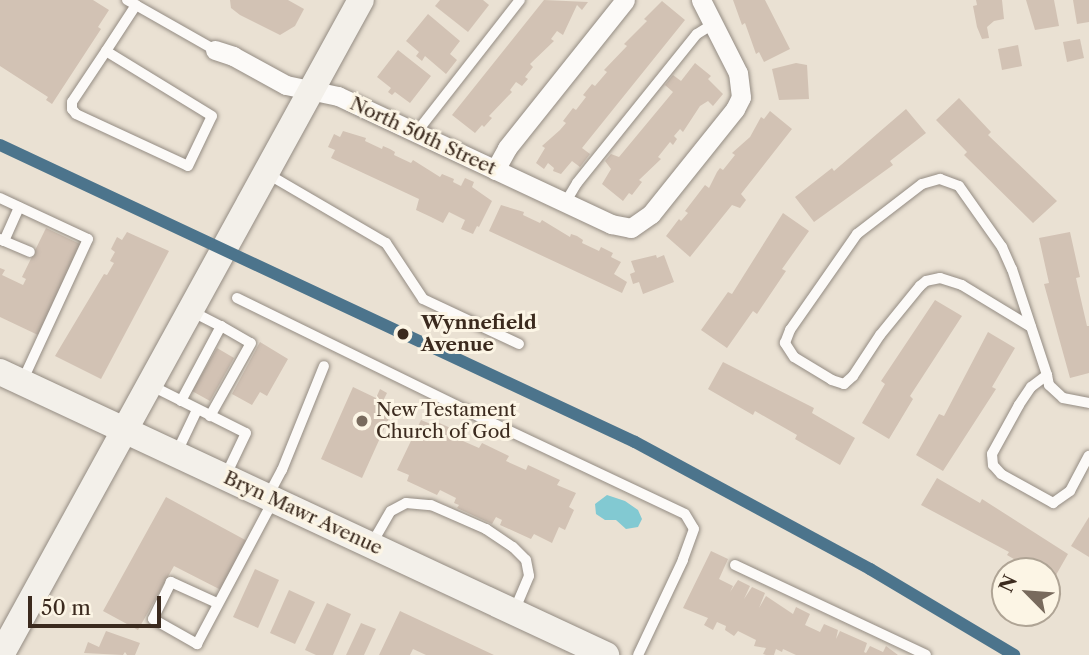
<!DOCTYPE html>
<style>
body{margin:0}
#map{position:relative;width:1089px;height:655px;overflow:hidden;background:#eae1d3;font-family:"Libre Caslon Text",serif}
div>[style]{position:absolute}
[style*='--x']{left:calc(var(--x)*1px);top:calc(var(--y)*1px);width:calc(var(--w)*1px);rotate:calc(var(--a)*1deg)}
.water>*{inset:0;background:#82c9d2}
.building>*{inset:0;background:#d2c2b4}
.roads{filter:drop-shadow(0 0 2px #948c83) drop-shadow(0 0 2px #948c83)}
.lane>*{height:10px;margin:-5px;padding:0 5px;transform-origin:5px;border-radius:5px;background:#fcfaf8}
.street>*{height:19px;margin:-9.5px;padding:0 9.5px;transform-origin:9.5px;border-radius:9.5px;background:#fcfaf8}
.secondary>*{height:26px;margin:-13px;padding:0 13px;transform-origin:13px;border-radius:13px;background:#f3f0ea}
.rail-1>*{height:12px;margin:-6px;padding:0 6px;transform-origin:6px;border-radius:6px;background:#4c748c}
.dots>*{width:19px;height:19px;translate:-50% -50%;box-sizing:border-box;border:4px solid #fcf5e5;border-radius:50%}
span{translate:-50% -50%;white-space:nowrap;text-align:center;line-height:1.15;-webkit-text-stroke:6px #fcf5e5;paint-order:stroke}
.street-label{font-size:19px;color:#3b2a1e}
.stop-label{font-size:19px;color:#3b2a1e;font-weight:700}
.left{translate:0 -50%;text-align:left}
.poi-label{font-size:19px;color:#3b2a1e}
.north{position:absolute;left:991px;top:557px;width:70px;height:70px;box-sizing:border-box;background:#fcf5e5;border:2px solid #afa495;border-radius:50%;rotate:295deg;font-size:19px;font-weight:700;line-height:28px;text-align:center;color:#3b2a1e}
.north::after{content:'';display:block;margin:auto;width:24px;height:32px;background:#786a5d;clip-path:polygon(50% 0,100% 100%,50% 72%,0 100%)}
.scale{position:absolute;left:28px;top:596px;width:133px;height:32px;box-sizing:border-box;border:4px solid #3b2a1e;border-top:0;padding-left:9px;font-size:21px;line-height:24px;white-space:nowrap;color:#3b2a1e;-webkit-text-stroke:5px #fcf5e5;paint-order:stroke}
</style>
<div id="map">
<div class="water">
<div style="clip-path:polygon(607px 495px,625px 501px,638px 510px,642px 519px,638px 527px,626px 529px,616px 520px,605px 520px,596px 514px,595px 504px)"></div>
</div>
<div class="building">
<div style="clip-path:polygon(0 0,93px 0,109px 10px,98px 27px,101px 29px,52px 104px,46px 100px,48px 97px,0 66px)"></div>
<div style="clip-path:polygon(230px 0,288px 0,304px 9px,295px 26px,280px 35px,240px 15px,231px 8px)"></div>
<div style="clip-path:polygon(440px 0,483px 0,489px 5px,468px 32px,435px 6px)"></div>
<div style="clip-path:polygon(544px 0,588px 2px,582px 10px,577px 5px,563px 35px,557px 31px,551px 39px,554px 41px,530px 64px,533px 67px,525px 77px,528px 79px,522px 86px,516px 82px,510px 90px,512px 92px,489px 116px,492px 118px,484px 127px,482px 125px,475px 133px,452px 115px)"></div>
<div style="clip-path:polygon(733px 0,765px 0,790px 49px,764px 62px,759px 52px,756px 54px,745px 23px,742px 25px)"></div>
<div style="clip-path:polygon(976px 0,1002px 0,1004px 19px,994px 21px,987px 27px,989px 38px,982px 39px,977px 27px,973px 6px,977px 5px)"></div>
<div style="clip-path:polygon(1026px 0,1054px 0,1059px 26px,1035px 30px)"></div>
<div style="clip-path:polygon(1073px 0,1089px 0,1089px 22px,1077px 24px)"></div>
<div style="clip-path:polygon(662px 1px,685px 20px,582px 148px,590px 154px,580px 167px,572px 161px,561px 174px,553px 171px,554px 168px,548px 163px,544px 169px,536px 163px,545px 148px,542px 146px,560px 130px,566px 123px,563px 121px,573px 108px,576px 110px,586px 97px,583px 95px,592px 84px,595px 86px,607px 72px,604px 70px,627px 46px,624px 44px,647px 21px,644px 19px)"></div>
<div style="clip-path:polygon(428px 14px,460px 41px,450px 54px,457px 60px,446px 74px,425px 56px,422px 61px,416px 56px,419px 52px,406px 41px)"></div>
<div style="clip-path:polygon(1080px 39px,1084px 58px,1067px 62px,1063px 42px)"></div>
<div style="clip-path:polygon(1018px 45px,1022px 66px,1002px 70px,998px 49px)"></div>
<div style="clip-path:polygon(398px 50px,431px 76px,410px 103px,395px 92px,392px 95px,388px 92px,391px 88px,377px 77px)"></div>
<div style="clip-path:polygon(695px 63px,711px 76px,708px 79px,723px 94px,713px 106px,708px 101px,700px 106px,683px 132px,680px 129px,674px 136px,677px 139px,673px 145px,670px 142px,658px 157px,661px 159px,639px 180px,642px 182px,632px 195px,629px 193px,623px 201px,602px 184px,611px 169px,605px 161px,611px 154px,619px 157px,673px 92px,665px 85px,673px 75px,681px 81px)"></div>
<div style="clip-path:polygon(796px 63px,807px 65px,809px 99px,779px 100px,772px 69px)"></div>
<div style="clip-path:polygon(959px 98px,991px 132px,988px 135px,1057px 201px,1033px 223px,964px 155px,967px 152px,936px 120px)"></div>
<div style="clip-path:polygon(906px 109px,926px 133px,890px 161px,893px 165px,814px 222px,795px 197px,832px 168px,834px 171px)"></div>
<div style="clip-path:polygon(770px 111px,792px 129px,741px 194px,746px 200px,740px 208px,732px 205px,690px 257px,666px 236px,679px 219px,681px 221px,688px 213px,685px 211px,705px 185px,709px 188px,717px 172px,720px 168px,723px 170px,735px 155px,732px 153px,750px 137px,761px 117px,764px 119px)"></div>
<div style="clip-path:polygon(343px 131px,366px 138px,365px 141px,382px 149px,383px 146px,390px 149px,395px 152px,394px 155px,411px 163px,413px 160px,440px 177px,442px 174px,454px 179px,453px 182px,461px 186px,465px 178px,474px 182px,472px 187px,492px 201px,479px 227px,477px 226px,473px 234px,461px 229px,465px 220px,449px 212px,443px 223px,431px 217px,416px 210px,419px 199px,331px 158px,335px 150px,328px 147px,334px 134px,340px 137px)"></div>
<div style="clip-path:polygon(501px 205px,524px 212px,523px 215px,540px 223px,542px 220px,570px 237px,571px 234px,577px 236px,583px 240px,582px 243px,599px 251px,601px 247px,613px 253px,611px 257px,621px 262px,614px 274px,627px 282px,622px 293px,489px 231px)"></div>
<div style="clip-path:polygon(783px 213px,809px 231px,782px 269px,786px 271px,757px 314px,753px 311px,727px 348px,701px 330px,728px 292px,732px 294px)"></div>
<div style="clip-path:polygon(46px 228px,80px 244px,38px 335px,0 317px,0 268px,5px 270px,2px 275px,23px 285px,26px 279px,22px 277px)"></div>
<div style="clip-path:polygon(127px 232px,169px 251px,101px 379px,55px 356px,104px 274px,107px 275px,114px 263px,110px 261px,115px 252px,111px 249px,117px 237px,122px 240px)"></div>
<div style="clip-path:polygon(1070px 232px,1080px 277px,1076px 278px,1087px 326px,1089px 326px,1089px 373px,1070px 378px,1044px 284px,1049px 283px,1039px 238px)"></div>
<div style="clip-path:polygon(656px 255px,657px 258px,664px 255px,674px 282px,643px 294px,639px 282px,633px 284px,630px 274px,635px 272px,631px 261px)"></div>
<div style="clip-path:polygon(935px 300px,962px 316px,910px 396px,913px 399px,889px 439px,862px 423px,885px 384px,881px 381px)"></div>
<div style="clip-path:polygon(988px 332px,1015px 348px,992px 387px,996px 389px,943px 471px,916px 455px,939px 414px,944px 416px)"></div>
<div style="clip-path:polygon(260px 342px,288px 359px,267px 396px,260px 392px,252px 405px,232px 394px)"></div>
<div style="clip-path:polygon(217px 348px,234px 358px,210px 401px,192px 391px)"></div>
<div style="clip-path:polygon(723px 362px,814px 408px,812px 413px,855px 438px,840px 465px,795px 439px,797px 435px,755px 411px,753px 415px,708px 389px)"></div>
<div style="clip-path:polygon(353px 387px,376px 398px,380px 389px,387px 393px,383px 401px,394px 407px,362px 478px,321px 459px)"></div>
<div style="clip-path:polygon(421px 420px,433px 425px,435px 421px,466px 435px,463px 441px,479px 448px,482px 443px,509px 456px,506px 461px,526px 470px,528px 465px,560px 480px,557px 485px,576px 493px,569px 507px,574px 510px,565px 530px,559px 527px,552px 543px,534px 534px,531px 539px,500px 525px,502px 520px,496px 517px,492px 524px,457px 508px,459px 505px,454px 503px,456px 498px,440px 490px,437px 495px,407px 481px,409px 475px,397px 470px)"></div>
<div style="clip-path:polygon(937px 478px,980px 503px,982px 499px,1068px 554px,1052px 582px,1047px 579px,1047px 571px,1034px 571px,1007px 555px,1009px 552px,921px 505px)"></div>
<div style="clip-path:polygon(166px 497px,249px 542px,223px 591px,174px 566px,138px 630px,103px 611px)"></div>
<div style="clip-path:polygon(1089px 517px,1089px 557px,1071px 546px)"></div>
<div style="clip-path:polygon(711px 551px,728px 559px,719px 579px,733px 586px,730px 592px,738px 580px,750px 586px,744px 599px,752px 587px,765px 593px,759px 608px,766px 596px,793px 614px,796px 607px,810px 614px,805px 625px,820px 632px,824px 624px,838px 630px,836px 639px,840px 631px,867px 643px,864px 652px,866px 653px,870px 646px,883px 652px,886px 646px,898px 655px,796px 655px,783px 649px,782px 652px,776px 649px,774px 655px,766px 655px,763px 654px,766px 648px,754px 646px,756px 640px,738px 631px,734px 636px,725px 630px,726px 626px,717px 622px,713px 630px,704px 625px,708px 618px,683px 608px)"></div>
<div style="clip-path:polygon(255px 569px,279px 580px,258px 628px,233px 617px)"></div>
<div style="clip-path:polygon(289px 590px,315px 602px,295px 644px,270px 633px)"></div>
<div style="clip-path:polygon(327px 603px,351px 614px,333px 655px,316px 655px,305px 650px)"></div>
<div style="clip-path:polygon(400px 611px,494px 655px,426px 655px,413px 649px,410px 655px,379px 655px)"></div>
<div style="clip-path:polygon(361px 623px,376px 629px,364px 655px,346px 655px)"></div>
<div style="clip-path:polygon(106px 631px,140px 643px,135px 655px,127px 655px,125px 652px,123px 655px,84px 653px,88px 642px,99px 647px)"></div>
</div>
<div class="roads">
<div class="lane">
<div style="--x:127;--y:0;--w:101;--a:29.6"></div>
<div style="--x:106;--y:51;--w:61;--a:123.7"></div>
<div style="--x:72;--y:102;--w:7;--a:90"></div>
<div style="--x:72;--y:109;--w:6;--a:51"></div>
<div style="--x:76;--y:114;--w:123;--a:24.9"></div>
<div style="--x:188;--y:166;--w:55;--a:-64.4"></div>
<div style="--x:212;--y:116;--w:124;--a:-148.5"></div>
<div style="--x:106;--y:51;--w:55;--a:-56.9"></div>
<div style="--x:416;--y:133;--w:169;--a:-52"></div>
<div style="--x:266;--y:173;--w:139;--a:30.3"></div>
<div style="--x:386;--y:243;--w:67;--a:56.5"></div>
<div style="--x:423;--y:299;--w:106;--a:25.1"></div>
<div style="--x:0;--y:198;--w:97;--a:25"></div>
<div style="--x:88;--y:239;--w:157;--a:114.8"></div>
<div style="--x:565;--y:203;--w:23;--a:-59"></div>
<div style="--x:577;--y:183;--w:191;--a:-51.2"></div>
<div style="--x:697;--y:34;--w:19;--a:-32"></div>
<div style="--x:0;--y:239;--w:4;--a:27"></div>
<div style="--x:4;--y:241;--w:37;--a:-66"></div>
<div style="--x:4;--y:241;--w:28;--a:23"></div>
<div style="--x:237;--y:298;--w:275;--a:26.1"></div>
<div style="--x:484;--y:419;--w:222;--a:25.3"></div>
<div style="--x:685;--y:514;--w:17;--a:59"></div>
<div style="--x:694;--y:529;--w:33;--a:110"></div>
<div style="--x:683;--y:560;--w:105;--a:115.3"></div>
<div style="--x:191;--y:311;--w:34;--a:27"></div>
<div style="--x:1031;--y:327;--w:81;--a:-148.7"></div>
<div style="--x:962;--y:285;--w:23;--a:-162"></div>
<div style="--x:940;--y:278;--w:14;--a:168"></div>
<div style="--x:926;--y:281;--w:8;--a:140"></div>
<div style="--x:920;--y:286;--w:63;--a:129.2"></div>
<div style="--x:880;--y:335;--w:49;--a:123.4"></div>
<div style="--x:853;--y:376;--w:12;--a:138"></div>
<div style="--x:844;--y:384;--w:13;--a:-162"></div>
<div style="--x:832;--y:380;--w:44;--a:-148.8"></div>
<div style="--x:794;--y:357;--w:17;--a:-123"></div>
<div style="--x:785;--y:343;--w:14;--a:-69"></div>
<div style="--x:790;--y:330;--w:117;--a:-55.1"></div>
<div style="--x:857;--y:234;--w:82;--a:-37.6"></div>
<div style="--x:922;--y:184;--w:19;--a:-16"></div>
<div style="--x:940;--y:179;--w:20;--a:20"></div>
<div style="--x:959;--y:186;--w:75;--a:54.8"></div>
<div style="--x:1002;--y:247;--w:24;--a:66"></div>
<div style="--x:1012;--y:269;--w:112;--a:71.7"></div>
<div style="--x:1047;--y:375;--w:10;--a:79"></div>
<div style="--x:1049;--y:385;--w:19;--a:43"></div>
<div style="--x:1063;--y:398;--w:26;--a:11"></div>
<div style="--x:1047;--y:375;--w:20;--a:143"></div>
<div style="--x:1031;--y:387;--w:22;--a:124"></div>
<div style="--x:1019;--y:405;--w:56;--a:118.9"></div>
<div style="--x:992;--y:454;--w:11;--a:85"></div>
<div style="--x:993;--y:465;--w:12;--a:48"></div>
<div style="--x:1001;--y:474;--w:60;--a:29.1"></div>
<div style="--x:1053;--y:503;--w:21;--a:-35"></div>
<div style="--x:1070;--y:491;--w:40;--a:-62"></div>
<div style="--x:150;--y:385;--w:107;--a:26.6"></div>
<div style="--x:246;--y:433;--w:47;--a:115.5"></div>
<div style="--x:181;--y:401;--w:85;--a:-61.9"></div>
<div style="--x:221;--y:326;--w:34;--a:30"></div>
<div style="--x:251;--y:343;--w:84;--a:119.3"></div>
<div style="--x:176;--y:454;--w:49;--a:-64.5"></div>
<div style="--x:268;--y:496;--w:30;--a:-62"></div>
<div style="--x:282;--y:470;--w:112;--a:-68"></div>
<div style="--x:371;--y:545;--w:39;--a:-60"></div>
<div style="--x:391;--y:511;--w:17;--a:-28"></div>
<div style="--x:406;--y:503;--w:25;--a:5"></div>
<div style="--x:431;--y:505;--w:60;--a:23.6"></div>
<div style="--x:486;--y:529;--w:32;--a:34"></div>
<div style="--x:513;--y:547;--w:18;--a:45"></div>
<div style="--x:526;--y:560;--w:16;--a:79"></div>
<div style="--x:529;--y:576;--w:38;--a:113"></div>
<div style="--x:735;--y:565;--w:211;--a:25.2"></div>
<div style="--x:217;--y:603;--w:51;--a:-155.5"></div>
<div style="--x:171;--y:582;--w:41;--a:115.9"></div>
<div style="--x:153;--y:619;--w:51;--a:29.6"></div>
<div style="--x:197;--y:644;--w:162;--a:-62"></div>
</div>
<div class="street">
<div style="--x:215;--y:50;--w:19;--a:18"></div>
<div style="--x:233;--y:56;--w:60;--a:28.7"></div>
<div style="--x:286;--y:85;--w:53;--a:11.9"></div>
<div style="--x:338;--y:96;--w:302;--a:25.1"></div>
<div style="--x:611;--y:224;--w:20;--a:11"></div>
<div style="--x:631;--y:228;--w:24;--a:-35"></div>
<div style="--x:651;--y:214;--w:134;--a:-51.3"></div>
<div style="--x:735;--y:109;--w:13;--a:-63"></div>
<div style="--x:741;--y:97;--w:24;--a:-97"></div>
<div style="--x:738;--y:73;--w:82;--a:-116.9"></div>
<div style="--x:495;--y:170;--w:25;--a:-61"></div>
<div style="--x:507;--y:148;--w:189;--a:-51.4"></div>
</div>
<div class="secondary">
<div style="--x:0;--y:372;--w:669;--a:25.03"></div>
<div style="--x:1;--y:655;--w:747;--a:-61.21"></div>
</div>
</div>
<div class="rail-1">
<div style="--x:0;--y:145;--w:701;--a:25.07"></div>
<div style="--x:635;--y:442;--w:267;--a:28.4"></div>
<div style="--x:870;--y:569;--w:168;--a:30.8"></div>
</div>
<div class="dots">
<div style="left:403px;top:334px;background:#3b2a1e"></div>
<div style="left:362px;top:421px;background:#786a5d"></div>
</div>
<div class="street-label">
<span style="left:423px;top:136px;rotate:25deg">North 50th Street</span>
<span style="left:303px;top:513px;rotate:25deg">Bryn Mawr Avenue</span>
</div>
<div class="stop-label">
<span class="left" style="left:421px;top:334px">Wynnefield<br>Avenue</span>
</div>
<div class="poi-label">
<span class="left" style="left:376px;top:421px">New Testament<br>Church of God</span>
</div>
<div class="north">N</div>
<div class="scale">50 m</div>
</div>
